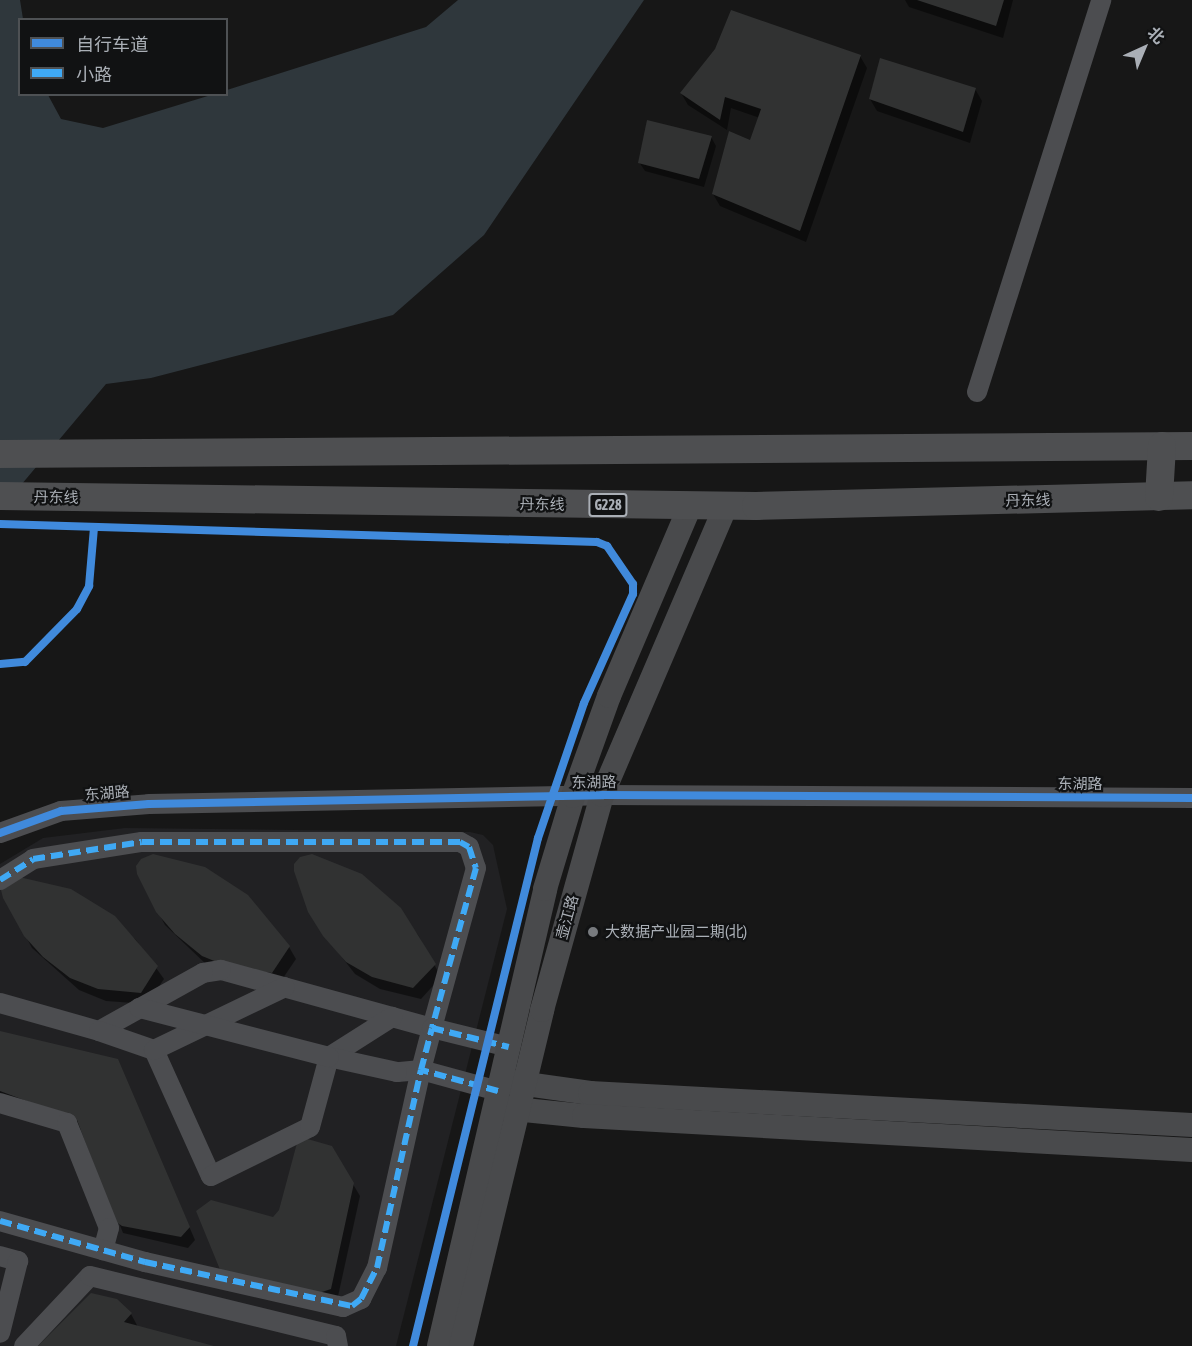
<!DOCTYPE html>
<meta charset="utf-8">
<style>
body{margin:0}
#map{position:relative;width:1192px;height:1346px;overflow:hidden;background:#171717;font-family:"Asap Condensed","Noto Sans SC",sans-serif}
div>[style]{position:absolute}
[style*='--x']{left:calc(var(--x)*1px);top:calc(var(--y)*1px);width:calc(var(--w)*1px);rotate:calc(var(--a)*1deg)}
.built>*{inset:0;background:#212123}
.water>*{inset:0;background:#2f373c}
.shadow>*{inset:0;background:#0007}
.building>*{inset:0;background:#313232}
.minor>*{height:20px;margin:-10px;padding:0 10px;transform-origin:10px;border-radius:10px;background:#4c4d50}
.major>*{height:24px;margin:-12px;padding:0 12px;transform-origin:12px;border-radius:12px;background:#494a4c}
.highway>*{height:28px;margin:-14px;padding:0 14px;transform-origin:14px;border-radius:14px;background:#4e4f51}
.quiet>*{height:6px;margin-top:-3px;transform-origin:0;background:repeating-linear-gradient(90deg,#3fa9f5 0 12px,transparent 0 18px)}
.cycleway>*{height:8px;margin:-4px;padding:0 4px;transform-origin:4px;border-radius:4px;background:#408adc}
.dots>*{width:16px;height:16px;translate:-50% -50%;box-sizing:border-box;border:3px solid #111213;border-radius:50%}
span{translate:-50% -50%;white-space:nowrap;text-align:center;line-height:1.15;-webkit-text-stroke:4.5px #111213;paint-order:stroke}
.shield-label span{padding:2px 4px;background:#111213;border:2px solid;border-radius:4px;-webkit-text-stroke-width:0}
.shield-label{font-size:14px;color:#aaafb6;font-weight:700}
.street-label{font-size:15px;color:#aaafb6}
.poi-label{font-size:15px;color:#aaafb6}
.left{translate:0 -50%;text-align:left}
.legend{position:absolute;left:18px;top:18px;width:210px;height:78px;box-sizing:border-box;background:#111213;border:2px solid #4e5154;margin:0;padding:8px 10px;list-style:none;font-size:18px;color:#aaafb6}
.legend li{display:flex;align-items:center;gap:12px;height:30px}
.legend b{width:30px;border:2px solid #4e5154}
.north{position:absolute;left:1114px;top:18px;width:60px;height:60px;-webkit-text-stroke:4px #111213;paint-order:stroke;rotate:44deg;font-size:16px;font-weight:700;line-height:24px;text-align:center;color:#aaafb6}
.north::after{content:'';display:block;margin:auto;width:21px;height:27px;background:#aaafb6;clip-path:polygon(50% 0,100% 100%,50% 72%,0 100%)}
</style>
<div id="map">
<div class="built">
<div style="clip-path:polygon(125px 828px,470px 832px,483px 835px,493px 845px,507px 909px,396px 1346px,0 1346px,0 864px,43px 838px)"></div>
</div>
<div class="water">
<div style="clip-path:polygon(0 0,20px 0,23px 19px,20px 20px,20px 94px,48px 95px,61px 119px,103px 128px,211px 95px,226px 94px,227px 90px,426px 27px,458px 0,644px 0,484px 235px,393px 315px,151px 378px,106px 384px,0 510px)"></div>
</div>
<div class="shadow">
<div style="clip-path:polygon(905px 0,1013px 0,1003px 38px,909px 7px)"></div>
<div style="clip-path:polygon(860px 56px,867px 68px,806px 242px,720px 206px,713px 194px,751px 142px,760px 118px,731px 108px,727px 130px,688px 105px,681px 93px)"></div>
<div style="clip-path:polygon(975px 89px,982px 101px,970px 143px,877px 111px,870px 99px)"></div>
<div style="clip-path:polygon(711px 137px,716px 146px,704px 187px,645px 171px,639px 162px)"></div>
<div style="clip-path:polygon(388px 898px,418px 935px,441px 977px,421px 999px,380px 989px,355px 974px,316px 924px)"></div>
<div style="clip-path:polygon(100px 908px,136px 940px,164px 979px,147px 1004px,106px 1001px,79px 990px,32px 948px,25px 935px)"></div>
<div style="clip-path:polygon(158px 912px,289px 947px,296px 959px,279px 984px,210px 968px,165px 925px)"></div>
<div style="clip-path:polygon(0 1032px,121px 1070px,195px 1240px,188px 1248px,123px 1233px,83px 1131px,0 1101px)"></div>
<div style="clip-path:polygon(331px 1147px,360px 1196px,337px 1301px,324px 1305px,273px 1218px)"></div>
<div style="clip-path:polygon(131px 1314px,138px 1327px,211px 1346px,40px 1346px)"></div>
</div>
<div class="building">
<div style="clip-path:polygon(917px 0,1004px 0,996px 26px)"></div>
<div style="clip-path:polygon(731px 10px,861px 55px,800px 231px,712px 194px,729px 131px,750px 140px,761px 109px,725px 97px,720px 120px,680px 93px,715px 49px)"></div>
<div style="clip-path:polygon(880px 58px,976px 88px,963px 132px,869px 99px)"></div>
<div style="clip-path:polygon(647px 120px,712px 136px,699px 179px,638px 163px)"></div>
<div style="clip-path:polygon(153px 854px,205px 867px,248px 895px,290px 946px,272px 973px,229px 967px,202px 956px,175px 934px,156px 912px,137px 874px,136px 866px,141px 859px)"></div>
<div style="clip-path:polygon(312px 854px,362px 874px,401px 908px,436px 964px,413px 988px,372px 977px,346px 962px,323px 936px,308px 912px,294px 871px,294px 864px,300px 857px)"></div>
<div style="clip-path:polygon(19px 877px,71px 889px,115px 916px,158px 966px,141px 993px,98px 989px,70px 978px,43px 957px,24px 936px,3px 898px,1px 890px,7px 883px)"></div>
<div style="clip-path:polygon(0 1031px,118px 1059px,190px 1227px,181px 1237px,122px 1226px,115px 1221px,77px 1120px,0 1091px)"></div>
<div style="clip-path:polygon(304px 1138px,332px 1146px,354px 1183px,331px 1289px,316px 1294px,221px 1272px,196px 1211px,211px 1200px,273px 1217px,279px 1210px,297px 1143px)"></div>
<div style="clip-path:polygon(91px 1293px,117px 1299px,132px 1313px,124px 1322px,214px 1346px,38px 1346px)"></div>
</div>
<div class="minor">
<div style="--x:977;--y:392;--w:411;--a:-72.4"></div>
<div style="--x:0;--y:833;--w:65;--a:-19.8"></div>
<div style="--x:61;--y:811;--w:88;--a:-4.5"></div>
<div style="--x:149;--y:804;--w:453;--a:-1.1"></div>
<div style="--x:602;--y:795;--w:590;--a:0.29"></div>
<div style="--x:0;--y:880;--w:39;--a:-32"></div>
<div style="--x:33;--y:859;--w:110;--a:-8.9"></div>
<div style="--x:142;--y:842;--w:318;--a:0"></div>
<div style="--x:460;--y:842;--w:10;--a:29"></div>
<div style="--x:469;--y:847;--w:22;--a:72"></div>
<div style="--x:476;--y:868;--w:166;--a:105.4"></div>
<div style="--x:432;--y:1028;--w:219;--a:-164.6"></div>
<div style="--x:221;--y:970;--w:18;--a:171"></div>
<div style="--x:203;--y:973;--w:119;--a:150.9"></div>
<div style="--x:99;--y:1031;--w:103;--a:-164.2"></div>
<div style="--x:99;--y:1031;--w:58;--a:19.1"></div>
<div style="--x:154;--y:1050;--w:138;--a:65.7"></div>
<div style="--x:211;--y:1176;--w:110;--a:-26.3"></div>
<div style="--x:310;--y:1127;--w:73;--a:-74.8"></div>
<div style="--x:329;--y:1057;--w:75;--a:-32.4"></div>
<div style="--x:154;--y:1050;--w:145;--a:-25.7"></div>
<div style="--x:498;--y:1091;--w:80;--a:-164.7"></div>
<div style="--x:421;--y:1070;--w:43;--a:-75.3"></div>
<div style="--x:432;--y:1028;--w:79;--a:13.9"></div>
<div style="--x:0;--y:1103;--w:70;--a:16.6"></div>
<div style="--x:67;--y:1123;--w:113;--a:68.2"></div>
<div style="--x:109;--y:1228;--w:23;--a:105"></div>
<div style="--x:0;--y:1221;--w:151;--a:15.8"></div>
<div style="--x:145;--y:1262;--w:203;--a:12.8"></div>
<div style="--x:343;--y:1307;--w:20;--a:-24"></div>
<div style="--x:361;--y:1299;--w:35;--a:-63"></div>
<div style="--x:377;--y:1268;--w:203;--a:-77.5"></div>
<div style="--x:421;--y:1070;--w:24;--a:175"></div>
<div style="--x:397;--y:1072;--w:70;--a:-167.6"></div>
<div style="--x:329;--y:1057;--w:196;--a:-165.5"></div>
<div style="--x:0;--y:1256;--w:19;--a:16"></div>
<div style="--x:18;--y:1261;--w:74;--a:104"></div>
<div style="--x:24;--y:1346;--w:96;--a:-46.7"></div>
<div style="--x:90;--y:1276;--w:253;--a:13.7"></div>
<div style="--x:336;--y:1336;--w:10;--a:79"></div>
</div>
<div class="major">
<div style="--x:512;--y:1082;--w:79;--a:8"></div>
<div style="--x:590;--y:1093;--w:603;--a:3.04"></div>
<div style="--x:504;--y:1108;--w:80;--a:5.7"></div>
<div style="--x:584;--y:1116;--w:609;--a:3.2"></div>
<div style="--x:439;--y:1346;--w:469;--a:-76.9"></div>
<div style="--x:545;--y:889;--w:97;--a:-73.2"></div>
<div style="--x:573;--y:796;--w:106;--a:-70.2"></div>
<div style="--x:609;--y:696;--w:207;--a:-66.9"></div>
<div style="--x:461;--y:1346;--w:346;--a:-76.4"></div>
<div style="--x:542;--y:1010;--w:223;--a:-74.4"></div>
<div style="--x:602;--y:795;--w:314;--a:-66.8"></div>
</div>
<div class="highway">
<div style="--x:0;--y:454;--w:1192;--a:-0.38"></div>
<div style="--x:0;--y:496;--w:756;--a:0.76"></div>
<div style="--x:756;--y:506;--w:436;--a:-1.4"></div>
<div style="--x:1159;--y:497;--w:51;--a:-86.6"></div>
</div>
<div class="quiet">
<div style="--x:0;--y:880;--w:39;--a:-32"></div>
<div style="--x:33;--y:859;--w:110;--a:-8.9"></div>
<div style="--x:142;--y:842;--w:318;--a:0"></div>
<div style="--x:460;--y:842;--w:10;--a:29"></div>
<div style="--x:469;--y:847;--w:22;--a:72"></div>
<div style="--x:476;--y:868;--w:166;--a:105.4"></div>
<div style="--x:498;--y:1091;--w:80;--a:-164.7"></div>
<div style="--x:421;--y:1070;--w:43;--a:-75.3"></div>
<div style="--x:432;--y:1028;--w:79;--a:13.9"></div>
<div style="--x:0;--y:1221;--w:151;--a:15.8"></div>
<div style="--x:145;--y:1262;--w:212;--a:12"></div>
<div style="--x:352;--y:1306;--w:11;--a:-38"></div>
<div style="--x:361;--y:1299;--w:35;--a:-63"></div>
<div style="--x:377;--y:1268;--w:203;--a:-77.5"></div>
</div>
<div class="cycleway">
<div style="--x:0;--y:524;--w:597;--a:1.73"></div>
<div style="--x:597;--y:542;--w:11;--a:22"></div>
<div style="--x:607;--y:546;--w:46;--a:55.6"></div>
<div style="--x:633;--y:584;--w:10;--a:90"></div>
<div style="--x:633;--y:594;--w:120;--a:114.2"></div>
<div style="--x:584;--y:703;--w:143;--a:108.8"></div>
<div style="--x:538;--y:838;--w:523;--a:103.82"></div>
<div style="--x:0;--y:664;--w:25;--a:-5"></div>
<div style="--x:25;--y:662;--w:74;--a:-45.5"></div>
<div style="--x:77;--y:609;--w:26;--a:-62"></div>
<div style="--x:89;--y:586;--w:58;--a:-85.1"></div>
<div style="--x:0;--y:833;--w:65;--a:-19.8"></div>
<div style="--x:61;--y:811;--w:88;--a:-4.5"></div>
<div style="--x:149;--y:804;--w:453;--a:-1.1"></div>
<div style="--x:602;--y:795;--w:590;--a:0.29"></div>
</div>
<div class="dots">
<div style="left:593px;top:932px;background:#777a7e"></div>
</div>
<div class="shield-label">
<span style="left:608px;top:505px">G228</span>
</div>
<div class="street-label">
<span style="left:56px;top:497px;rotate:1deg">丹东线</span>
<span style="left:1028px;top:500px;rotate:-1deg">丹东线</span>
<span style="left:542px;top:504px;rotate:1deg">丹东线</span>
<span style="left:594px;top:782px;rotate:-1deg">东湖路</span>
<span style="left:1080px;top:784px">东湖路</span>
<span style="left:107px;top:793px;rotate:-5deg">东湖路</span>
<span style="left:567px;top:917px;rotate:-75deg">壶江路</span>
</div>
<div class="poi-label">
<span class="left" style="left:605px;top:932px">大数据产业园二期(北)</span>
</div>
<ul class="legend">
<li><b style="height:8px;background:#408adc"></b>自行车道</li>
<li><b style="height:8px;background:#3fa9f5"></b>小路</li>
</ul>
<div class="north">北</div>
</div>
